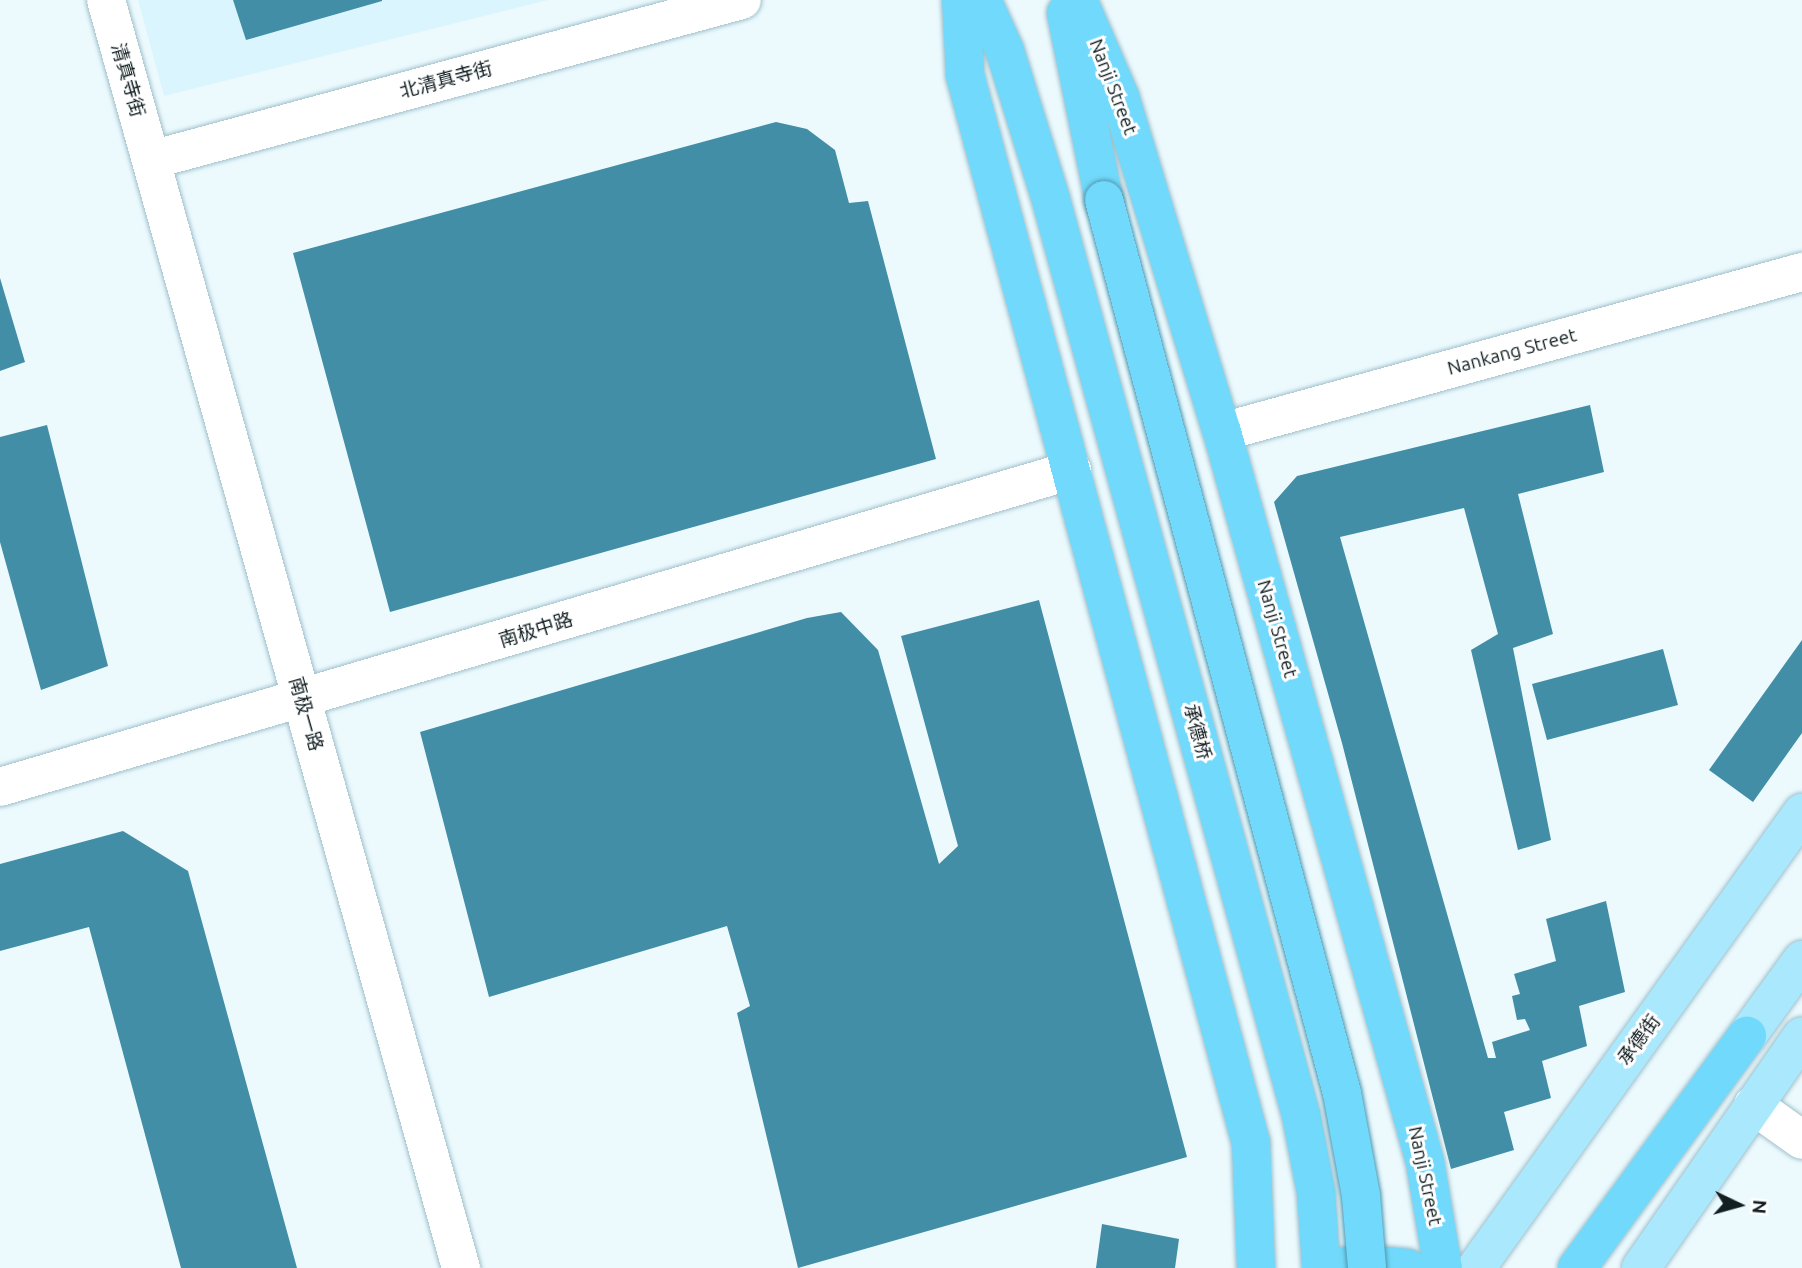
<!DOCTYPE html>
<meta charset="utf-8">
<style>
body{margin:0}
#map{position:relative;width:1802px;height:1268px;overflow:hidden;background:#ecfafe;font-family:Ubuntu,"Noto Sans SC",sans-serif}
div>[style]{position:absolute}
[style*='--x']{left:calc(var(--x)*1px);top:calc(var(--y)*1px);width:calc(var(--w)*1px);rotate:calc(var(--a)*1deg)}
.built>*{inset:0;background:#dbf5fe}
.building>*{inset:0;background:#428ea6}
.roads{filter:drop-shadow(0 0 2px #a0c0cb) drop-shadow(0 0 2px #a0c0cb)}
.secondary>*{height:38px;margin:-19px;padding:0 19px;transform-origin:19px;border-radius:19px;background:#fff}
.primary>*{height:38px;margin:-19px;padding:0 19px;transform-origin:19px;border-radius:19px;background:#aae8fd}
.highway>*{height:38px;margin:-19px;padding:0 19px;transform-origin:19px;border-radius:19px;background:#71d9fb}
.bridges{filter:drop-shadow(0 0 2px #4f98af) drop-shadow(0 0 2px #4f98af)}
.highway-bridge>*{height:38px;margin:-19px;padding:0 19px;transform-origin:19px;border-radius:19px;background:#71d9fb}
span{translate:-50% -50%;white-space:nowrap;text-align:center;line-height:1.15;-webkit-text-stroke:6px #fff;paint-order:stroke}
.street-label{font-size:19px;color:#111e22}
.north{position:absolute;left:1704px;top:1170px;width:70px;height:70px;-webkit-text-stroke:5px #fff;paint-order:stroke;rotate:95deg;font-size:19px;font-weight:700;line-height:28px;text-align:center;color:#111e22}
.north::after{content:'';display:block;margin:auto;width:24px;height:32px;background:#111e22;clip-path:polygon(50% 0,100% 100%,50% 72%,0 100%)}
</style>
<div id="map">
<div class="built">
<div style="clip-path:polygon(138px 0,548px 0,164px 96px)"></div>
</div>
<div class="building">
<div style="clip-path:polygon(233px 0,382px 0,382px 1px,246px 40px)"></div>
<div style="clip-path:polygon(776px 122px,807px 129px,835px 150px,849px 203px,868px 201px,936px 459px,390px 612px,293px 253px)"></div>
<div style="clip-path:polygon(0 278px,25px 362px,0 371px)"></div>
<div style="clip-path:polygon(1590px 405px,1604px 472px,1518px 494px,1553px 634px,1513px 648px,1551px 840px,1518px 850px,1471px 650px,1498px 634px,1464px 508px,1340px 537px,1488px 1058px,1496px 1058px,1492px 1042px,1530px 1030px,1525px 1019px,1517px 1020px,1512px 996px,1520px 994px,1514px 974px,1556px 961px,1546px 919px,1606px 901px,1625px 992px,1579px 1006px,1587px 1046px,1542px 1061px,1551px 1098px,1504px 1112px,1514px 1150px,1451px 1169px,1342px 743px,1274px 502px,1297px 476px)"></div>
<div style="clip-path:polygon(47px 425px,108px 666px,41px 690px,0 542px,0 437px)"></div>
<div style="clip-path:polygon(1039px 600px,1187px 1157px,798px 1268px,737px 1013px,750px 1006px,727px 926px,489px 997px,420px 732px,807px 618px,841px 612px,878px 650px,939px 864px,958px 846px,901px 636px)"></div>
<div style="clip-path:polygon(1802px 640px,1802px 733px,1753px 802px,1709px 770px)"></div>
<div style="clip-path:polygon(1663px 649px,1678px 705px,1547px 740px,1532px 684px)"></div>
<div style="clip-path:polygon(123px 831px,188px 871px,297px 1268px,181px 1268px,89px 927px,0 951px,0 864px)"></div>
<div style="clip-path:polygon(1102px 1224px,1179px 1239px,1175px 1268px,1096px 1268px)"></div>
</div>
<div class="roads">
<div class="secondary">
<div style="--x:106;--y:0;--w:1317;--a:74.36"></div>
<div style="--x:151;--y:160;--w:612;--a:-15.15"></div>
<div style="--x:1222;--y:432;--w:602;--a:-15.42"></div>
<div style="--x:0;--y:787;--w:1118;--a:-16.47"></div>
<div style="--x:1753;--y:1105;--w:60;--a:35.5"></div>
</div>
<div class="primary">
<div style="--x:1747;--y:1036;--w:94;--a:-54.1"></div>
<div style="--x:1476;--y:1268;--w:560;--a:-54.38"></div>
<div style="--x:1641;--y:1268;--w:282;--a:-55.2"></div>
</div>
<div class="highway">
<div style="--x:961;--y:0;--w:75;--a:86.9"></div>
<div style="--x:965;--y:75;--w:1106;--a:75.01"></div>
<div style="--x:1251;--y:1143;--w:125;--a:87.7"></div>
<div style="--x:982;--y:0;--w:56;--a:65.7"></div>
<div style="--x:1005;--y:51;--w:156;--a:72.8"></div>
<div style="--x:1051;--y:200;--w:949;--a:74.72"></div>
<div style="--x:1301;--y:1115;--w:78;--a:79"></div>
<div style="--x:1316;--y:1192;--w:76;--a:86.2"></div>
<div style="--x:1078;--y:0;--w:106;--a:66.6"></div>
<div style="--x:1120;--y:97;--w:350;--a:73.1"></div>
<div style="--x:1222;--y:432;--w:758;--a:74.46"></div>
<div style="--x:1425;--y:1162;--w:108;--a:80.4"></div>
<div style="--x:1066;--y:13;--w:191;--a:78.5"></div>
<div style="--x:1335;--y:1268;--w:27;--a:-8"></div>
<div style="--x:1362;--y:1264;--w:46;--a:5"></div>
<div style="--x:1577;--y:1268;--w:288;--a:-53.8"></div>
</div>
</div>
<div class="bridges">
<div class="highway-bridge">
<div style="--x:1104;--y:200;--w:924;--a:75.08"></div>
<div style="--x:1342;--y:1093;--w:105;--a:79.5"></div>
<div style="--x:1361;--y:1196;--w:72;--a:85.2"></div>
</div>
</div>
<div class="street-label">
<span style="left:128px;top:80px;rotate:74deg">清真寺街</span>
<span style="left:446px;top:80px;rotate:-15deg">北清真寺街</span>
<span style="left:1113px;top:87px;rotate:69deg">Nanji Street</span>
<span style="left:1512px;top:352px;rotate:-15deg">Nankang Street</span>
<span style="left:1277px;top:629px;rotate:74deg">Nanji Street</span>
<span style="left:536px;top:630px;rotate:-17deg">南极中路</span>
<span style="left:306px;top:714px;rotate:74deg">南极一路</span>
<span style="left:1197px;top:732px;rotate:75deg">承德桥</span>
<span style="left:1639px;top:1040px;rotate:-54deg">承德街</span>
<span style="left:1425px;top:1176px;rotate:78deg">Nanji Street</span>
</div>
<div class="north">N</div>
</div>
